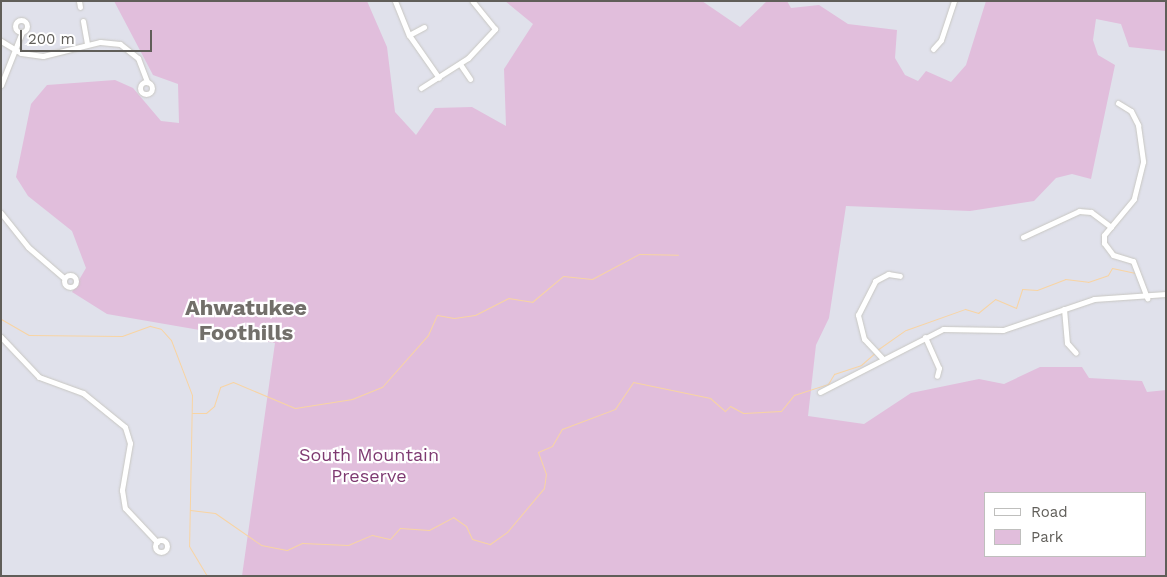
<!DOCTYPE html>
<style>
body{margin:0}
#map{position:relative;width:1167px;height:577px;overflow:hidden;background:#e0e1eb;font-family:"Work Sans",sans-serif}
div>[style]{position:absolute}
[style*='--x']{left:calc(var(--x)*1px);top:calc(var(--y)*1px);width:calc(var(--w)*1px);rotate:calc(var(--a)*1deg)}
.green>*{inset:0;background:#e1bedc}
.stream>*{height:1px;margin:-0.5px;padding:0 0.5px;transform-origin:0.5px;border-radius:0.5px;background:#f8d4a3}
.roads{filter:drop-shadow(0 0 1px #c8c7c2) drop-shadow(0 0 1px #c8c7c2)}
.street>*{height:5px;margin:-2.5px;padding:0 2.5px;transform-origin:2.5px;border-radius:2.5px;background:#fff}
.street>.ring{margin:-2.5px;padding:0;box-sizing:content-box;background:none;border:5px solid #fff;border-radius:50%}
span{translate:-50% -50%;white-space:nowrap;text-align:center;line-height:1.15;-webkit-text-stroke:4.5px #fff;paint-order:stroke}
.park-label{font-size:18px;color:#7e3a71}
.district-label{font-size:22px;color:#726f6a;font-weight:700}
.frame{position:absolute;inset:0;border:2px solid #605e59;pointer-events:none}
.legend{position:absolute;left:984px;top:492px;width:162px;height:65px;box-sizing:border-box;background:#fff;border:1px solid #bfbfbd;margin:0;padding:6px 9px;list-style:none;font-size:15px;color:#605e59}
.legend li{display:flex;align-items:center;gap:10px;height:25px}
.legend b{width:25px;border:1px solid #bfbfbd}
.scale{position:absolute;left:20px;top:30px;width:132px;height:22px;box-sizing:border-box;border:2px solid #605e59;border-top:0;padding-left:6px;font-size:15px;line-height:18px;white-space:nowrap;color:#605e59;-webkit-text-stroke:4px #fff;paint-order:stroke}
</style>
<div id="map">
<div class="green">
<div style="clip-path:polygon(evenodd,114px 1px,367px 1px,387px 47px,395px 112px,416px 135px,435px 108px,472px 107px,506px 126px,504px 69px,533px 24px,505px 1px,702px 1px,740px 27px,767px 1px,787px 1px,791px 8px,819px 5px,848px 24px,897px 30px,895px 58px,905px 75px,918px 81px,926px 71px,951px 82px,966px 65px,986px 1px,1166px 1px,1166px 51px,1129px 47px,1121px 24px,1096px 19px,1093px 40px,1098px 55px,1115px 65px,1091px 179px,1072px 174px,1056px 178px,1034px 201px,970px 211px,846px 206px,829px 318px,816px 345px,808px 416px,864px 424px,911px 393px,979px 379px,1004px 384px,1040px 367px,1082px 367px,1089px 378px,1142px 381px,1147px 392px,1166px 390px,1166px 576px,242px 576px,275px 343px,107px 314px,72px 292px,86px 268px,72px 231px,28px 196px,16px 177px,31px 104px,47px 85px,115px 80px,133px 88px,161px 121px,179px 123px,178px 84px,153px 75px,114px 1px,986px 493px,1146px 493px,1146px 556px,986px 556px,986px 493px)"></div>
</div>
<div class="stream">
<div style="--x:1;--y:319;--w:32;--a:30"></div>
<div style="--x:29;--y:335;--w:93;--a:0.6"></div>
<div style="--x:122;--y:336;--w:30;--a:-20"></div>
<div style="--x:150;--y:326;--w:11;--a:15"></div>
<div style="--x:161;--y:329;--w:15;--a:48"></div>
<div style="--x:171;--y:340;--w:59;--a:69.1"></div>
<div style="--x:192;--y:395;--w:151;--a:91.1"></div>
<div style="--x:189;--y:546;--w:35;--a:59"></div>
<div style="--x:877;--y:350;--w:35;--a:-35"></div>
<div style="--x:906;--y:330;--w:63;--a:-19.6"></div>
<div style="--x:965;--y:309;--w:14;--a:17"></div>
<div style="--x:978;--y:313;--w:22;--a:-39"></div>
<div style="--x:995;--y:299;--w:23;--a:23"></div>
<div style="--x:1016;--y:308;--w:20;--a:-72"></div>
<div style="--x:1022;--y:289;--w:15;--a:4"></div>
<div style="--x:1037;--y:290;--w:30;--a:-21"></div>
<div style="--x:1065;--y:279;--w:23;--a:7"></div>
<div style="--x:1088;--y:282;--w:21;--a:-19"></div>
<div style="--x:1108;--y:275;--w:8;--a:-60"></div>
<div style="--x:1112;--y:268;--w:25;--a:12"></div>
<div style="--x:192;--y:413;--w:14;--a:0"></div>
<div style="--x:206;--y:413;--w:11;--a:-41"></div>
<div style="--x:214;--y:406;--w:20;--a:-72"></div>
<div style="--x:220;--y:387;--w:14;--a:-21"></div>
<div style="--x:233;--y:382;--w:67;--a:22.8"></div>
<div style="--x:295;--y:408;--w:58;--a:-9"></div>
<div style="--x:352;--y:399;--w:32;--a:-22"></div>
<div style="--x:382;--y:387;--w:69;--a:-48.5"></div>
<div style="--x:428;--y:335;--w:22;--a:-66"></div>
<div style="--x:437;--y:315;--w:17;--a:10"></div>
<div style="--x:454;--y:318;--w:21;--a:-8"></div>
<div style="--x:475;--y:315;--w:37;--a:-27"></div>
<div style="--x:508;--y:298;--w:24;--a:9"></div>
<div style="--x:532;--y:302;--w:40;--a:-40"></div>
<div style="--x:563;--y:276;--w:29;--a:6"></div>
<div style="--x:592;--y:279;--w:53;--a:-28"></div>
<div style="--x:639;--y:254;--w:39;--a:1"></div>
<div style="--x:190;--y:510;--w:25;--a:7"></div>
<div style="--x:215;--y:513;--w:56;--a:34.8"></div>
<div style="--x:261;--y:545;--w:26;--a:11"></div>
<div style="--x:287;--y:550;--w:17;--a:-25"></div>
<div style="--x:302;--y:543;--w:46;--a:2.5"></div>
<div style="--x:348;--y:545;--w:26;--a:-23"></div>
<div style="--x:372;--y:535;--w:18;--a:13"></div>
<div style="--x:390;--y:539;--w:15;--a:-48"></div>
<div style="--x:400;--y:528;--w:29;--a:4"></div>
<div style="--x:429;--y:530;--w:27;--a:-28"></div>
<div style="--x:453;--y:517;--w:16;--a:35"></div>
<div style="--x:466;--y:526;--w:14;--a:65"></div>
<div style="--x:472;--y:539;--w:19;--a:16"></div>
<div style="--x:490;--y:544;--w:21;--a:-35"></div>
<div style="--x:507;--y:532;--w:57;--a:-49.9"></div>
<div style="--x:544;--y:488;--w:14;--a:-82"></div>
<div style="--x:546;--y:474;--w:23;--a:-110"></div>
<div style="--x:538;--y:452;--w:15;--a:-23"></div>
<div style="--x:552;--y:446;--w:20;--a:-60"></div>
<div style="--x:562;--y:429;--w:57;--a:-20.7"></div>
<div style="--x:615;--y:409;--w:32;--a:-56"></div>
<div style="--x:633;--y:382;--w:79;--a:11.7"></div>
<div style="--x:710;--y:398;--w:20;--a:41"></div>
<div style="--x:725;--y:411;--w:7;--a:-45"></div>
<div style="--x:730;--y:406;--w:15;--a:28"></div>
<div style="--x:743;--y:413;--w:38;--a:-3"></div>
<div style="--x:781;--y:411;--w:21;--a:-51"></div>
<div style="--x:794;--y:395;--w:36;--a:-18"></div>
<div style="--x:828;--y:384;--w:12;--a:-59"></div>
<div style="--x:834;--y:374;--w:28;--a:-18"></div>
<div style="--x:861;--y:365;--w:18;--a:-41"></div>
</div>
<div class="roads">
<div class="street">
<div style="--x:79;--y:1;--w:6;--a:81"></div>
<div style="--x:395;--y:1;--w:37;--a:68"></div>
<div style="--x:409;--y:35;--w:52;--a:55.1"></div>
<div class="ring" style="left:15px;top:20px;width:7px;height:7px"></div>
<div style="--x:83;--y:21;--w:23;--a:80"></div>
<div style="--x:409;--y:35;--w:17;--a:-28"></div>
<div style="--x:1;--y:41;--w:23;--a:31"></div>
<div style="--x:21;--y:53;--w:22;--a:8"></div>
<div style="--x:43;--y:56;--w:59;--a:-13.8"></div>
<div style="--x:100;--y:42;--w:20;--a:6"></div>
<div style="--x:120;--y:44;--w:23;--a:38"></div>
<div style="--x:138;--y:58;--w:26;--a:69"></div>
<div style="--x:933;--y:49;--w:12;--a:-48"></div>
<div style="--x:941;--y:40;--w:41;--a:-71.6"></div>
<div style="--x:460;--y:64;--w:18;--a:56"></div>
<div class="ring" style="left:140px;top:82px;width:7px;height:7px"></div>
<div style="--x:1;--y:85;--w:57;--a:-68.4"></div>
<div style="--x:421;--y:88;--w:56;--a:-32.6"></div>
<div style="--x:468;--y:58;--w:40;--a:-47"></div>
<div style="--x:495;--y:29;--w:36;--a:-129"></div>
<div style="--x:1118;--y:103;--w:15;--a:32"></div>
<div style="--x:1131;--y:111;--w:16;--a:63"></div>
<div style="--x:1138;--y:125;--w:37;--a:82"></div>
<div style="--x:1143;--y:162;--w:38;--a:104"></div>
<div style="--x:1134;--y:199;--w:47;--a:129.8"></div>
<div style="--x:1104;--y:235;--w:8;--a:90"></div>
<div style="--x:1104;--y:243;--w:15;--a:53"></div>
<div style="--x:1113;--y:255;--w:21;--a:17"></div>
<div style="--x:1133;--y:261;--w:40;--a:69"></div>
<div style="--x:1;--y:213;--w:43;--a:51.5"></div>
<div style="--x:28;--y:247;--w:48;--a:40.7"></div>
<div style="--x:1023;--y:237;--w:62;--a:-24.9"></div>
<div style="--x:1079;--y:211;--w:12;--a:5"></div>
<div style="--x:1091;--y:212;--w:25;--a:37"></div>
<div class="ring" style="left:64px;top:275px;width:7px;height:7px"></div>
<div style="--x:1064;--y:309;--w:34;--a:85"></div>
<div style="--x:1067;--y:343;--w:13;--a:48"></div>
<div style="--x:1;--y:337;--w:55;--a:46.5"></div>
<div style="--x:39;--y:377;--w:47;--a:20"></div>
<div style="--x:83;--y:393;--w:54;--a:39"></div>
<div style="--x:125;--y:427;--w:17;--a:73"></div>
<div style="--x:130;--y:443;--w:48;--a:99.7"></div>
<div style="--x:122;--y:490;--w:18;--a:81"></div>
<div style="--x:125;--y:508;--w:47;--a:46.7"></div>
<div style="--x:925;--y:337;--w:34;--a:66"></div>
<div style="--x:939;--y:368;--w:8;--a:104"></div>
<div style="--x:882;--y:358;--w:26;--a:-133"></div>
<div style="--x:864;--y:339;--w:25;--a:-104"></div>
<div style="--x:858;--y:315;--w:38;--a:-63"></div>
<div style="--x:875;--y:281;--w:15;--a:-28"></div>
<div style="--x:888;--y:274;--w:12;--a:9"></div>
<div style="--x:820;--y:392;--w:138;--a:-27.1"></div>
<div style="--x:943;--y:329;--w:60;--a:1"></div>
<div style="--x:1003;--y:330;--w:96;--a:-18.8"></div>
<div style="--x:1094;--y:299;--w:72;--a:-4"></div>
<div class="ring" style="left:155px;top:540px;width:7px;height:7px"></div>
</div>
</div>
<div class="park-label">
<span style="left:369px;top:466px">South Mountain<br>Preserve</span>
</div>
<div class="district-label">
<span style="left:246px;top:320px">Ahwatukee<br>Foothills</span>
</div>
<div class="frame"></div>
<ul class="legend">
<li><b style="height:6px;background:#fff"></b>Road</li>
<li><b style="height:14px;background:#e1bedc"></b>Park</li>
</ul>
<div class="scale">200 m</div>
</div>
